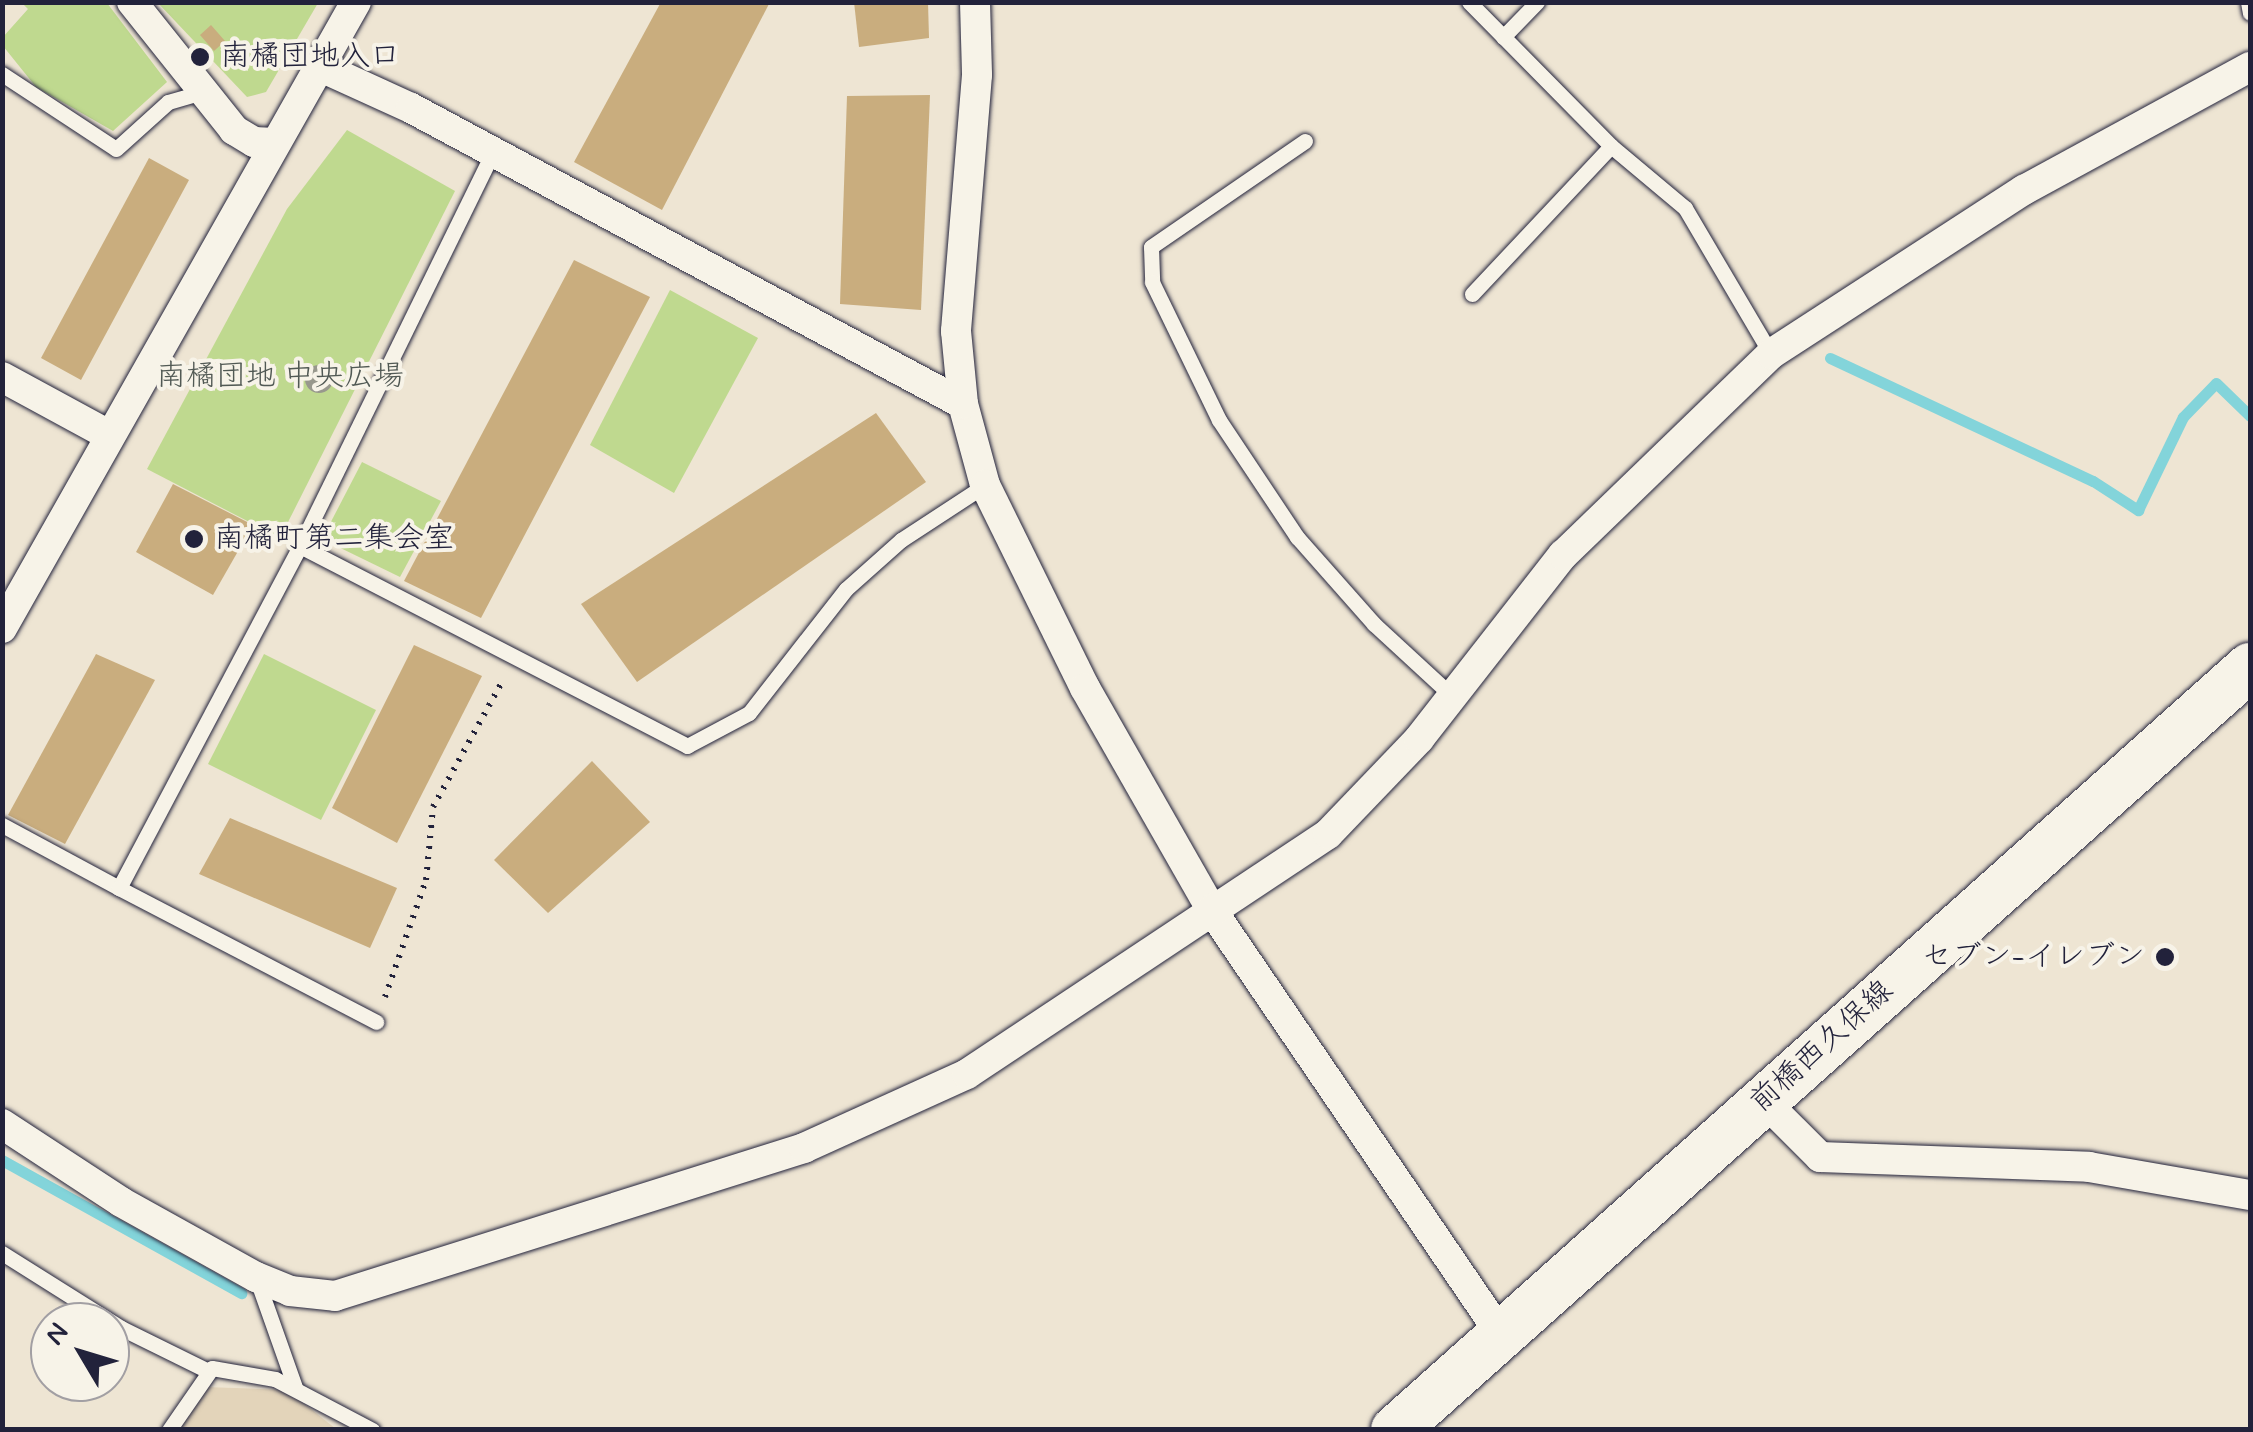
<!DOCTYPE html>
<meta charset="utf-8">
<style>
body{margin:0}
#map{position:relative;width:2253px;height:1432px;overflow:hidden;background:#eee5d3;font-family:Mynerve,"Klee One",sans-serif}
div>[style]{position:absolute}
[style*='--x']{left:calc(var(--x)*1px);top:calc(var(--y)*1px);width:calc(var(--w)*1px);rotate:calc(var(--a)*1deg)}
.built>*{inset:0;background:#e3d4ba}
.green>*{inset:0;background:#bfd98f}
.stream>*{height:11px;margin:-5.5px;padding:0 5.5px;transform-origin:5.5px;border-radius:5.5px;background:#83d4da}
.building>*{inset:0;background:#c9ad7e}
.path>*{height:6px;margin-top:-3px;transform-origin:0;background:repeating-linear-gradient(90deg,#22223b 0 2.5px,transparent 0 10.5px)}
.roads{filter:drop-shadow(0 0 2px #22223b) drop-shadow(0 0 2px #22223b)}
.service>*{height:15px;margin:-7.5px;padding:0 7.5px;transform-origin:7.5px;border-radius:7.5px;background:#f7f3e8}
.minor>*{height:30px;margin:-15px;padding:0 15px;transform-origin:15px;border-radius:15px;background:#f7f3e8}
.primary>*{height:48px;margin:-24px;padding:0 24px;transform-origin:24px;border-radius:24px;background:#f7f3e8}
.trees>*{width:28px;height:28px;margin:-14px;border-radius:50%;background:#98988d}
.dots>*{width:28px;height:28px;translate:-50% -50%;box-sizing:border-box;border:5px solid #f7f3e8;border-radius:50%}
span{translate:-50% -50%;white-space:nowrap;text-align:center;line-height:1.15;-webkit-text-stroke:8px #f7f3e8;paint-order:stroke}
.poi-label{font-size:30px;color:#22223b}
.left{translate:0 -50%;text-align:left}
.right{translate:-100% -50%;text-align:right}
.park-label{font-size:30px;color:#515954}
.street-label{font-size:30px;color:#22223b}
.frame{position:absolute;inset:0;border:5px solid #22223b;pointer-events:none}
.north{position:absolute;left:30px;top:1302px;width:100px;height:100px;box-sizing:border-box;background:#f7f3e8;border:2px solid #a29fa3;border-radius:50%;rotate:308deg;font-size:28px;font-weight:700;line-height:40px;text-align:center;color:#22223b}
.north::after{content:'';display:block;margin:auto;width:35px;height:45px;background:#22223b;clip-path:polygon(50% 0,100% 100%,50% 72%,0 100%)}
</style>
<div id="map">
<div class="built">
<div style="clip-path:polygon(205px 1387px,287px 1390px,336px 1429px,178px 1430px)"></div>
</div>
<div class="green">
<div style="clip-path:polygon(22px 3px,107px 3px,167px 82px,113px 131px,36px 87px,3px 46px,3px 37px,28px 9px)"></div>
<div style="clip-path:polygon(158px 3px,318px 3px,266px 92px,247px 97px)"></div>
<div style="clip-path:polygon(347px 130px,455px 191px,280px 538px,147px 469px,287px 209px)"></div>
<div style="clip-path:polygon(670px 290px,758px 338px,674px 493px,590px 445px)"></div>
<div style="clip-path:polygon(362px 462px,441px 501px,400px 577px,322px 539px)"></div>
<div style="clip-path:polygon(264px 654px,376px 710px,321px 820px,208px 764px)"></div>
</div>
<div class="stream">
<div style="--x:1830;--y:358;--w:290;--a:25.1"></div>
<div style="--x:2093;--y:481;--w:54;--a:32.8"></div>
<div style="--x:2138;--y:510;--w:103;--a:-64.2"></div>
<div style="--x:2183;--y:417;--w:47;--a:-45.9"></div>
<div style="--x:2216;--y:383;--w:47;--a:44.1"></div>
<div style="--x:2;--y:1160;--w:274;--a:29.1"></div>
</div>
<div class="building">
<div style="clip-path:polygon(661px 2px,770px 2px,662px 210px,574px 162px)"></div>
<div style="clip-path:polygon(854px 2px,928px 2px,929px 38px,859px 47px)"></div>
<div style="clip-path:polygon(211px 25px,225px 41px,214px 51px,200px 35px)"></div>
<div style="clip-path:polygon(930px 95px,921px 310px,840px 304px,847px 96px)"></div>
<div style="clip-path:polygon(149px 158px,189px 180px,81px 380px,41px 358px)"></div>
<div style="clip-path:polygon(574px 260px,650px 297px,481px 618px,404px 581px)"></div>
<div style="clip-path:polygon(876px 413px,926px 482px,637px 682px,581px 604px)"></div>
<div style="clip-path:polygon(173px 484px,253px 525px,213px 595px,136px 552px)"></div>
<div style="clip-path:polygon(414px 645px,482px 676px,397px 843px,332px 808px)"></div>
<div style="clip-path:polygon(96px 654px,155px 680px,65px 844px,8px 815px)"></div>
<div style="clip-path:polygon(592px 761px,650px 822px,548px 913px,494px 860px)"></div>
<div style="clip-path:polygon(230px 818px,397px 888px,370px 948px,199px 874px)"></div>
</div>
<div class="path">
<div style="--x:385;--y:997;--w:124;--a:-70.7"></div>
<div style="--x:426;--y:880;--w:73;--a:-84.5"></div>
<div style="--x:433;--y:807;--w:145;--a:-61.1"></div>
</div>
<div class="roads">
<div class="service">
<div style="--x:1469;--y:2;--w:202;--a:45.4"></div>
<div style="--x:1611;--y:146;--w:97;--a:40"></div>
<div style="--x:1685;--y:208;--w:169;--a:59.5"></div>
<div style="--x:2248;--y:2;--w:11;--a:80"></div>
<div style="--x:1503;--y:37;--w:49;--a:-45.8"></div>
<div style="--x:2;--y:74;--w:136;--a:33.3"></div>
<div style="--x:116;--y:149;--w:70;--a:-42.1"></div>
<div style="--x:168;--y:102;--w:33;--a:-16"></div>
<div style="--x:1305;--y:141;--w:187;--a:145.5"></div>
<div style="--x:1151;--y:247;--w:35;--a:88"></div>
<div style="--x:1152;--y:282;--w:153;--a:64.1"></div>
<div style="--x:1219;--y:420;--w:141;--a:56.3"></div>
<div style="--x:1297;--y:537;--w:116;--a:48.5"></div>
<div style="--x:1374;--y:624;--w:105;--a:42.7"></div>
<div style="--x:493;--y:152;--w:439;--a:116.1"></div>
<div style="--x:300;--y:546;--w:436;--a:27.3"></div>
<div style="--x:687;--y:746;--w:70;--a:-28"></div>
<div style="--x:749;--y:713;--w:157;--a:-52"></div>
<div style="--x:846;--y:589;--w:74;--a:-41.7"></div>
<div style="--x:901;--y:540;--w:100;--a:-33.2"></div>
<div style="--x:1472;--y:294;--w:203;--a:-46.8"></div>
<div style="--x:2;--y:825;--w:133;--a:28.3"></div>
<div style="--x:119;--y:888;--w:387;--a:-62.1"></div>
<div style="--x:119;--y:888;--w:290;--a:27.5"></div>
<div style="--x:2;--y:1253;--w:141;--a:32.2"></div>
<div style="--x:121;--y:1328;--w:95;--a:26.3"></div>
<div style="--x:256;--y:1277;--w:117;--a:70.5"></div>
<div style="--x:169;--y:1430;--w:75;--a:-55.3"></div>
<div style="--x:212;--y:1368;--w:64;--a:9.9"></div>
<div style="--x:275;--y:1379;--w:110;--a:27.7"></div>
</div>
<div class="minor">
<div style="--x:132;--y:2;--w:164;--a:51.4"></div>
<div style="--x:234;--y:130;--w:23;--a:31"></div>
<div style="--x:254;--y:142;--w:21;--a:3"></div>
<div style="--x:975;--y:2;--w:73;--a:88.4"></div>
<div style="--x:977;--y:75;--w:257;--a:94.7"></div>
<div style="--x:956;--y:331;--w:73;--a:84.5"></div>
<div style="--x:963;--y:404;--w:84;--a:74.8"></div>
<div style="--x:985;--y:485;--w:226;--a:63.8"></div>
<div style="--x:1085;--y:688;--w:254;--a:60.3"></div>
<div style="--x:1211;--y:909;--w:513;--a:55.72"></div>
<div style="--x:321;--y:67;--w:99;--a:24.5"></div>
<div style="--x:411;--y:108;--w:626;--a:28.2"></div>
<div style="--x:2;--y:377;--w:122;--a:28.5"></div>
<div style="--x:2;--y:628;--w:719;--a:-60.51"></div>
<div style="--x:1764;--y:1101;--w:79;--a:45"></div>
<div style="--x:1820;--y:1157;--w:269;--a:2.1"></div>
<div style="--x:2089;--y:1167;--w:163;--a:9.9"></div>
<div style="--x:2;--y:1124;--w:142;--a:33.2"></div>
<div style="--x:121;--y:1202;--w:154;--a:29.1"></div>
<div style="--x:256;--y:1277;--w:37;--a:22"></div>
<div style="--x:290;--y:1291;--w:45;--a:6.3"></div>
<div style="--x:335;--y:1296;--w:492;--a:-17.5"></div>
<div style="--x:804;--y:1148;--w:179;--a:-24.4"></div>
<div style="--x:967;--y:1074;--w:433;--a:-33.6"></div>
<div style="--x:1328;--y:834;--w:132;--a:-46.2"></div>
<div style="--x:1419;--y:739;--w:234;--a:-52"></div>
<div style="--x:1563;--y:555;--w:289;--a:-44"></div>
<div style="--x:1771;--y:354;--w:302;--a:-33"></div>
<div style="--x:2024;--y:190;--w:257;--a:-28.6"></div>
</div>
<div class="primary">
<div style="--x:1395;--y:1430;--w:1146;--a:-41.75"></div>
</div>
</div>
<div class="trees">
<div style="left:319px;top:379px"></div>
</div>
<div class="dots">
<div style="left:200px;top:57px;background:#22223b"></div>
<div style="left:194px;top:539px;background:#22223b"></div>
<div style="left:2165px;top:957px;background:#22223b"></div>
</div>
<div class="poi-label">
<span class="left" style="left:220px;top:57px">南橘団地入口</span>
<span class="left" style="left:214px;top:539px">南橘町第二集会室</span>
<span class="right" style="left:2145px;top:957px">セブン-イレブン</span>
</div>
<div class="park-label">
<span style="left:280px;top:377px">南橘団地 中央広場</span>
</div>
<div class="street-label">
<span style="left:1822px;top:1047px;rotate:-42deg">前橋西久保線</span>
</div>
<div class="frame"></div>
<div class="north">N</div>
</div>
